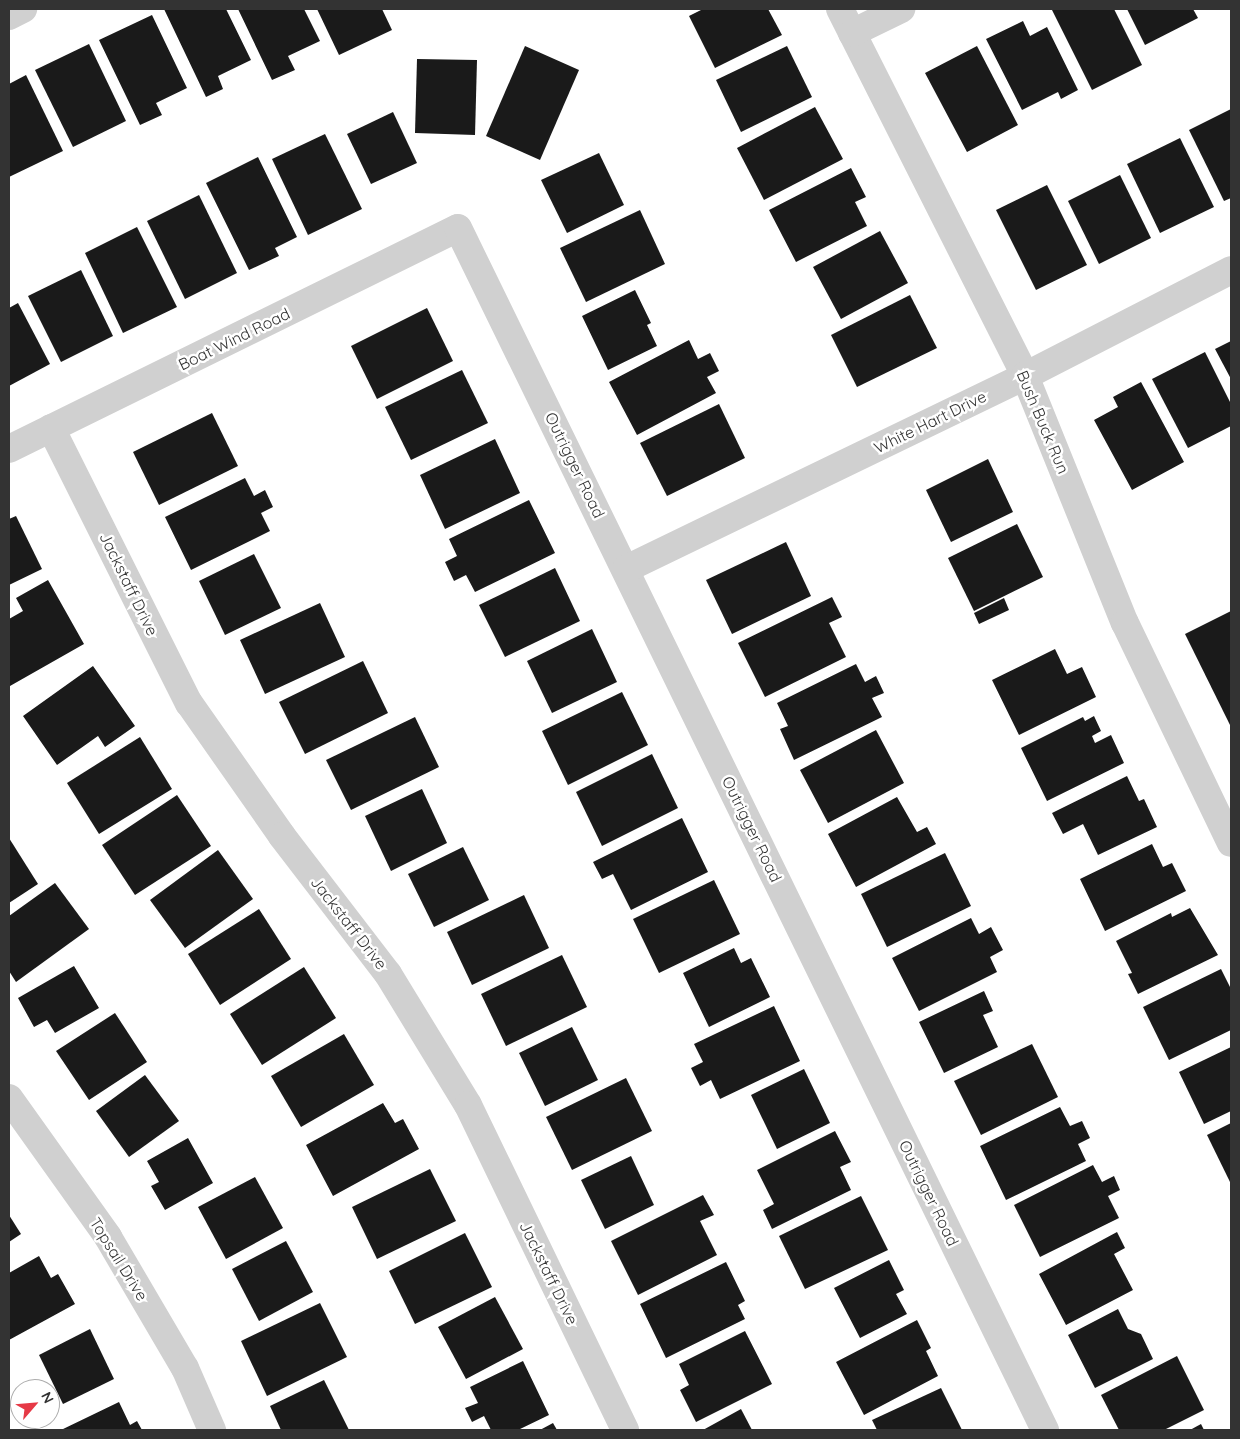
<!DOCTYPE html>
<style>
body{margin:0}
#map{position:relative;width:1240px;height:1439px;overflow:hidden;background:#fff;font-family:Quicksand,sans-serif}
div>[style]{position:absolute}
[style*='--x']{left:calc(var(--x)*1px);top:calc(var(--y)*1px);width:calc(var(--w)*1px);rotate:calc(var(--a)*1deg)}
.building>*{inset:0;background:#1a1a1a}
.street>*{height:28px;margin:-14px;padding:0 14px;transform-origin:14px;border-radius:14px;background:#d0d0d0}
span{translate:-50% -50%;white-space:nowrap;text-align:center;line-height:1.15;-webkit-text-stroke:5px #fff;paint-order:stroke}
.street-label{font-size:16px;color:#333}
.frame{position:absolute;inset:0;border:10px solid #333;pointer-events:none}
.north{position:absolute;left:10px;top:1379px;width:50px;height:50px;box-sizing:border-box;background:#fff;border:1px solid #adadad;border-radius:50%;rotate:63deg;font-size:14px;font-weight:700;line-height:20px;text-align:center;color:#333}
.north::after{content:'';display:block;margin:auto;width:18px;height:22px;background:#e63946;clip-path:polygon(50% 0,100% 100%,50% 72%,0 100%)}
</style>
<div id="map">
<div class="building">
<div style="clip-path:polygon(164px 9px,226px 9px,251px 60px,218px 76px,223px 89px,206px 97px)"></div>
<div style="clip-path:polygon(238px 9px,304px 9px,320px 41px,288px 56px,295px 70px,272px 80px)"></div>
<div style="clip-path:polygon(317px 9px,382px 9px,392px 30px,339px 55px)"></div>
<div style="clip-path:polygon(703px 9px,768px 9px,782px 35px,715px 68px,689px 16px)"></div>
<div style="clip-path:polygon(1054px 9px,1114px 9px,1142px 65px,1092px 90px,1052px 10px)"></div>
<div style="clip-path:polygon(1127px 9px,1193px 9px,1198px 18px,1145px 45px)"></div>
<div style="clip-path:polygon(152px 15px,187px 88px,156px 103px,162px 115px,140px 125px,99px 40px)"></div>
<div style="clip-path:polygon(1023px 21px,1030px 36px,1047px 27px,1078px 90px,1061px 99px,1058px 92px,1022px 110px,986px 39px)"></div>
<div style="clip-path:polygon(89px 44px,126px 121px,73px 147px,35px 70px)"></div>
<div style="clip-path:polygon(525px 46px,579px 70px,540px 160px,486px 136px)"></div>
<div style="clip-path:polygon(787px 46px,812px 97px,741px 132px,716px 80px)"></div>
<div style="clip-path:polygon(977px 46px,1018px 125px,967px 152px,925px 73px)"></div>
<div style="clip-path:polygon(417px 59px,477px 60px,475px 135px,415px 133px)"></div>
<div style="clip-path:polygon(26px 75px,63px 151px,9px 177px,9px 84px)"></div>
<div style="clip-path:polygon(815px 107px,843px 159px,764px 200px,737px 148px)"></div>
<div style="clip-path:polygon(1231px 109px,1231px 198px,1224px 201px,1189px 130px)"></div>
<div style="clip-path:polygon(393px 112px,417px 163px,371px 184px,347px 134px)"></div>
<div style="clip-path:polygon(325px 134px,362px 209px,308px 235px,272px 159px)"></div>
<div style="clip-path:polygon(1180px 138px,1214px 207px,1160px 233px,1127px 164px)"></div>
<div style="clip-path:polygon(599px 153px,624px 205px,567px 233px,541px 180px)"></div>
<div style="clip-path:polygon(258px 157px,297px 237px,275px 248px,279px 256px,249px 270px,206px 183px)"></div>
<div style="clip-path:polygon(851px 168px,866px 197px,855px 202px,867px 226px,796px 262px,769px 210px)"></div>
<div style="clip-path:polygon(1120px 175px,1151px 238px,1099px 264px,1068px 201px)"></div>
<div style="clip-path:polygon(1047px 185px,1087px 265px,1036px 290px,996px 210px)"></div>
<div style="clip-path:polygon(199px 195px,237px 273px,185px 299px,147px 221px)"></div>
<div style="clip-path:polygon(640px 210px,665px 264px,586px 302px,560px 248px)"></div>
<div style="clip-path:polygon(137px 227px,177px 307px,123px 333px,85px 253px)"></div>
<div style="clip-path:polygon(880px 231px,908px 283px,841px 319px,813px 267px)"></div>
<div style="clip-path:polygon(81px 270px,113px 336px,61px 362px,28px 296px)"></div>
<div style="clip-path:polygon(635px 290px,651px 323px,647px 325px,657px 346px,608px 370px,582px 316px)"></div>
<div style="clip-path:polygon(910px 295px,937px 348px,857px 387px,831px 335px)"></div>
<div style="clip-path:polygon(18px 303px,50px 364px,9px 386px,9px 308px)"></div>
<div style="clip-path:polygon(427px 308px,453px 361px,377px 399px,351px 346px)"></div>
<div style="clip-path:polygon(689px 340px,698px 359px,710px 353px,719px 371px,707px 377px,716px 393px,637px 435px,609px 382px)"></div>
<div style="clip-path:polygon(1231px 341px,1231px 379px,1215px 349px)"></div>
<div style="clip-path:polygon(1205px 352px,1231px 404px,1231px 426px,1188px 448px,1152px 379px)"></div>
<div style="clip-path:polygon(462px 370px,488px 423px,411px 460px,385px 407px)"></div>
<div style="clip-path:polygon(1141px 382px,1184px 462px,1132px 490px,1094px 420px,1118px 407px,1113px 397px)"></div>
<div style="clip-path:polygon(719px 404px,745px 458px,667px 496px,640px 443px)"></div>
<div style="clip-path:polygon(212px 413px,238px 466px,159px 505px,133px 452px)"></div>
<div style="clip-path:polygon(495px 439px,520px 493px,445px 529px,420px 475px)"></div>
<div style="clip-path:polygon(988px 459px,1013px 512px,951px 542px,926px 490px)"></div>
<div style="clip-path:polygon(245px 478px,254px 496px,265px 490px,273px 507px,261px 513px,270px 531px,191px 570px,165px 517px)"></div>
<div style="clip-path:polygon(529px 500px,555px 553px,475px 592px,466px 575px,454px 581px,445px 562px,457px 556px,449px 539px)"></div>
<div style="clip-path:polygon(16px 516px,42px 569px,9px 585px,9px 519px)"></div>
<div style="clip-path:polygon(1017px 524px,1043px 577px,974px 611px,948px 558px)"></div>
<div style="clip-path:polygon(786px 542px,811px 596px,732px 634px,706px 580px)"></div>
<div style="clip-path:polygon(254px 554px,281px 608px,225px 635px,199px 581px)"></div>
<div style="clip-path:polygon(555px 568px,580px 621px,505px 657px,479px 605px)"></div>
<div style="clip-path:polygon(48px 580px,84px 644px,10px 686px,9px 619px,23px 611px,16px 598px)"></div>
<div style="clip-path:polygon(832px 597px,842px 617px,829px 623px,846px 657px,765px 697px,738px 643px)"></div>
<div style="clip-path:polygon(1004px 598px,1009px 610px,979px 624px,974px 613px)"></div>
<div style="clip-path:polygon(320px 603px,345px 657px,265px 694px,240px 640px)"></div>
<div style="clip-path:polygon(1231px 611px,1231px 727px,1185px 634px)"></div>
<div style="clip-path:polygon(592px 629px,617px 682px,552px 713px,527px 661px)"></div>
<div style="clip-path:polygon(1055px 649px,1067px 674px,1082px 667px,1096px 697px,1019px 735px,992px 680px)"></div>
<div style="clip-path:polygon(363px 661px,388px 713px,305px 754px,279px 702px)"></div>
<div style="clip-path:polygon(856px 664px,865px 682px,876px 676px,884px 693px,872px 698px,882px 717px,794px 760px,780px 729px,788px 726px,777px 703px)"></div>
<div style="clip-path:polygon(93px 666px,135px 726px,105px 747px,98px 736px,57px 765px,23px 716px)"></div>
<div style="clip-path:polygon(622px 692px,648px 745px,568px 785px,542px 731px)"></div>
<div style="clip-path:polygon(1094px 716px,1101px 731px,1092px 736px,1095px 743px,1111px 735px,1124px 763px,1047px 801px,1021px 748px,1083px 717px,1085px 721px)"></div>
<div style="clip-path:polygon(415px 717px,439px 767px,351px 810px,326px 760px)"></div>
<div style="clip-path:polygon(876px 730px,904px 783px,828px 823px,800px 770px)"></div>
<div style="clip-path:polygon(140px 737px,172px 789px,99px 834px,67px 783px)"></div>
<div style="clip-path:polygon(652px 754px,678px 808px,602px 846px,576px 792px)"></div>
<div style="clip-path:polygon(1127px 776px,1139px 801px,1144px 799px,1157px 827px,1098px 855px,1083px 824px,1063px 834px,1052px 813px)"></div>
<div style="clip-path:polygon(422px 789px,447px 843px,391px 871px,365px 816px)"></div>
<div style="clip-path:polygon(177px 795px,211px 846px,135px 895px,102px 845px)"></div>
<div style="clip-path:polygon(897px 797px,917px 832px,927px 827px,936px 844px,856px 887px,828px 834px)"></div>
<div style="clip-path:polygon(682px 818px,708px 872px,631px 910px,613px 874px,602px 879px,593px 862px)"></div>
<div style="clip-path:polygon(9px 838px,38px 884px,9px 903px)"></div>
<div style="clip-path:polygon(1152px 844px,1163px 867px,1172px 863px,1186px 891px,1105px 931px,1080px 879px)"></div>
<div style="clip-path:polygon(463px 847px,489px 900px,434px 927px,408px 874px)"></div>
<div style="clip-path:polygon(218px 850px,253px 899px,185px 948px,150px 900px)"></div>
<div style="clip-path:polygon(945px 853px,971px 906px,887px 947px,861px 894px)"></div>
<div style="clip-path:polygon(714px 880px,740px 934px,659px 973px,633px 919px)"></div>
<div style="clip-path:polygon(55px 883px,89px 929px,16px 982px,9px 971px,9px 916px)"></div>
<div style="clip-path:polygon(524px 895px,549px 948px,472px 985px,447px 932px)"></div>
<div style="clip-path:polygon(1190px 908px,1218px 955px,1138px 994px,1128px 974px,1132px 973px,1116px 941px,1171px 913px,1172px 917px)"></div>
<div style="clip-path:polygon(259px 909px,291px 959px,220px 1005px,188px 954px)"></div>
<div style="clip-path:polygon(971px 918px,979px 934px,991px 927px,1003px 950px,990px 957px,997px 972px,919px 1011px,892px 958px)"></div>
<div style="clip-path:polygon(734px 948px,741px 963px,751px 958px,770px 997px,709px 1027px,683px 973px)"></div>
<div style="clip-path:polygon(562px 955px,587px 1007px,506px 1046px,481px 994px)"></div>
<div style="clip-path:polygon(74px 966px,99px 1008px,55px 1033px,47px 1020px,34px 1027px,18px 998px)"></div>
<div style="clip-path:polygon(304px 967px,336px 1018px,262px 1065px,230px 1014px)"></div>
<div style="clip-path:polygon(1221px 969px,1231px 989px,1231px 1030px,1169px 1060px,1143px 1007px)"></div>
<div style="clip-path:polygon(984px 991px,993px 1011px,983px 1015px,998px 1047px,944px 1073px,919px 1022px)"></div>
<div style="clip-path:polygon(774px 1006px,800px 1061px,720px 1099px,711px 1080px,700px 1086px,691px 1068px,703px 1062px,694px 1044px)"></div>
<div style="clip-path:polygon(115px 1013px,147px 1062px,89px 1100px,56px 1051px)"></div>
<div style="clip-path:polygon(572px 1027px,598px 1080px,545px 1106px,519px 1053px)"></div>
<div style="clip-path:polygon(344px 1034px,374px 1085px,301px 1127px,271px 1076px)"></div>
<div style="clip-path:polygon(1032px 1044px,1058px 1097px,981px 1135px,954px 1081px)"></div>
<div style="clip-path:polygon(1231px 1047px,1231px 1111px,1204px 1124px,1179px 1072px)"></div>
<div style="clip-path:polygon(804px 1069px,830px 1123px,777px 1149px,751px 1095px)"></div>
<div style="clip-path:polygon(145px 1075px,179px 1121px,129px 1157px,96px 1111px)"></div>
<div style="clip-path:polygon(626px 1078px,652px 1131px,572px 1170px,546px 1117px)"></div>
<div style="clip-path:polygon(383px 1103px,395px 1123px,403px 1119px,419px 1149px,333px 1196px,306px 1145px)"></div>
<div style="clip-path:polygon(1060px 1107px,1070px 1126px,1082px 1121px,1090px 1138px,1078px 1144px,1086px 1161px,1006px 1200px,980px 1146px)"></div>
<div style="clip-path:polygon(1231px 1123px,1231px 1184px,1207px 1135px)"></div>
<div style="clip-path:polygon(835px 1131px,851px 1162px,840px 1167px,851px 1190px,772px 1229px,763px 1210px,774px 1204px,757px 1170px)"></div>
<div style="clip-path:polygon(188px 1138px,213px 1183px,165px 1210px,151px 1186px,159px 1182px,147px 1161px)"></div>
<div style="clip-path:polygon(631px 1156px,654px 1205px,605px 1229px,581px 1180px)"></div>
<div style="clip-path:polygon(1093px 1165px,1102px 1182px,1114px 1176px,1120px 1190px,1108px 1196px,1119px 1218px,1040px 1257px,1014px 1205px)"></div>
<div style="clip-path:polygon(430px 1169px,456px 1221px,377px 1259px,352px 1207px)"></div>
<div style="clip-path:polygon(255px 1177px,283px 1228px,226px 1259px,198px 1207px)"></div>
<div style="clip-path:polygon(703px 1195px,714px 1215px,700px 1221px,717px 1255px,638px 1295px,611px 1241px)"></div>
<div style="clip-path:polygon(861px 1196px,888px 1250px,805px 1289px,779px 1236px)"></div>
<div style="clip-path:polygon(9px 1215px,21px 1234px,9px 1242px)"></div>
<div style="clip-path:polygon(1117px 1232px,1125px 1248px,1114px 1254px,1133px 1290px,1066px 1325px,1039px 1274px)"></div>
<div style="clip-path:polygon(465px 1233px,492px 1287px,415px 1324px,389px 1271px)"></div>
<div style="clip-path:polygon(286px 1241px,313px 1292px,259px 1321px,232px 1269px)"></div>
<div style="clip-path:polygon(39px 1256px,51px 1278px,58px 1274px,75px 1304px,9px 1340px,9px 1273px)"></div>
<div style="clip-path:polygon(889px 1260px,904px 1290px,896px 1294px,907px 1314px,860px 1338px,834px 1288px)"></div>
<div style="clip-path:polygon(726px 1262px,745px 1301px,738px 1305px,745px 1319px,666px 1358px,640px 1304px)"></div>
<div style="clip-path:polygon(495px 1297px,523px 1349px,466px 1379px,438px 1327px)"></div>
<div style="clip-path:polygon(320px 1303px,347px 1357px,267px 1396px,241px 1341px)"></div>
<div style="clip-path:polygon(1118px 1309px,1128px 1329px,1141px 1334px,1153px 1359px,1095px 1388px,1068px 1335px)"></div>
<div style="clip-path:polygon(917px 1320px,931px 1348px,926px 1351px,938px 1376px,864px 1415px,836px 1362px)"></div>
<div style="clip-path:polygon(90px 1329px,114px 1379px,63px 1404px,39px 1355px)"></div>
<div style="clip-path:polygon(745px 1331px,772px 1384px,696px 1422px,680px 1390px,689px 1385px,679px 1364px)"></div>
<div style="clip-path:polygon(1177px 1356px,1204px 1410px,1164px 1430px,1119px 1430px,1101px 1395px)"></div>
<div style="clip-path:polygon(523px 1361px,549px 1415px,518px 1430px,491px 1430px,484px 1416px,472px 1422px,465px 1408px,478px 1403px,470px 1387px)"></div>
<div style="clip-path:polygon(324px 1380px,349px 1430px,281px 1430px,270px 1406px)"></div>
<div style="clip-path:polygon(941px 1388px,962px 1430px,877px 1430px,872px 1420px)"></div>
<div style="clip-path:polygon(119px 1402px,130px 1425px,137px 1421px,142px 1430px,61px 1430px)"></div>
<div style="clip-path:polygon(741px 1409px,752px 1430px,703px 1430px)"></div>
<div style="clip-path:polygon(553px 1423px,557px 1430px,540px 1430px)"></div>
<div style="clip-path:polygon(1201px 1424px,1204px 1430px,1190px 1430px)"></div>
</div>
<div class="street">
<div style="--x:840;--y:9;--w:411;--a:63.2"></div>
<div style="--x:1025;--y:376;--w:266;--a:68"></div>
<div style="--x:1125;--y:623;--w:244;--a:64.3"></div>
<div style="--x:9;--y:16;--w:16;--a:-27"></div>
<div style="--x:852;--y:33;--w:55;--a:-26.1"></div>
<div style="--x:51;--y:428;--w:308;--a:63.4"></div>
<div style="--x:189;--y:703;--w:162;--a:55"></div>
<div style="--x:282;--y:836;--w:174;--a:52.5"></div>
<div style="--x:388;--y:974;--w:153;--a:58.6"></div>
<div style="--x:468;--y:1105;--w:361;--a:64.2"></div>
<div style="--x:9;--y:449;--w:500;--a:-26.21"></div>
<div style="--x:458;--y:228;--w:1338;--a:63.97"></div>
<div style="--x:626;--y:569;--w:443;--a:-25.8"></div>
<div style="--x:1025;--y:376;--w:232;--a:-27.2"></div>
<div style="--x:9;--y:1098;--w:171;--a:54.5"></div>
<div style="--x:108;--y:1237;--w:152;--a:59.6"></div>
<div style="--x:185;--y:1368;--w:68;--a:66.5"></div>
</div>
<div class="street-label">
<span style="left:234px;top:339px;rotate:-26deg">Boat Wind Road</span>
<span style="left:930px;top:422px;rotate:-26deg">White Hart Drive</span>
<span style="left:1043px;top:422px;rotate:67deg">Bush Buck Run</span>
<span style="left:575px;top:465px;rotate:64deg">Outrigger Road</span>
<span style="left:129px;top:584px;rotate:64deg">Jackstaff Drive</span>
<span style="left:752px;top:829px;rotate:64deg">Outrigger Road</span>
<span style="left:349px;top:923px;rotate:52deg">Jackstaff Drive</span>
<span style="left:929px;top:1193px;rotate:64deg">Outrigger Road</span>
<span style="left:119px;top:1259px;rotate:58deg">Topsail Drive</span>
<span style="left:549px;top:1273px;rotate:64deg">Jackstaff Drive</span>
</div>
<div class="frame"></div>
<div class="north">N</div>
</div>
